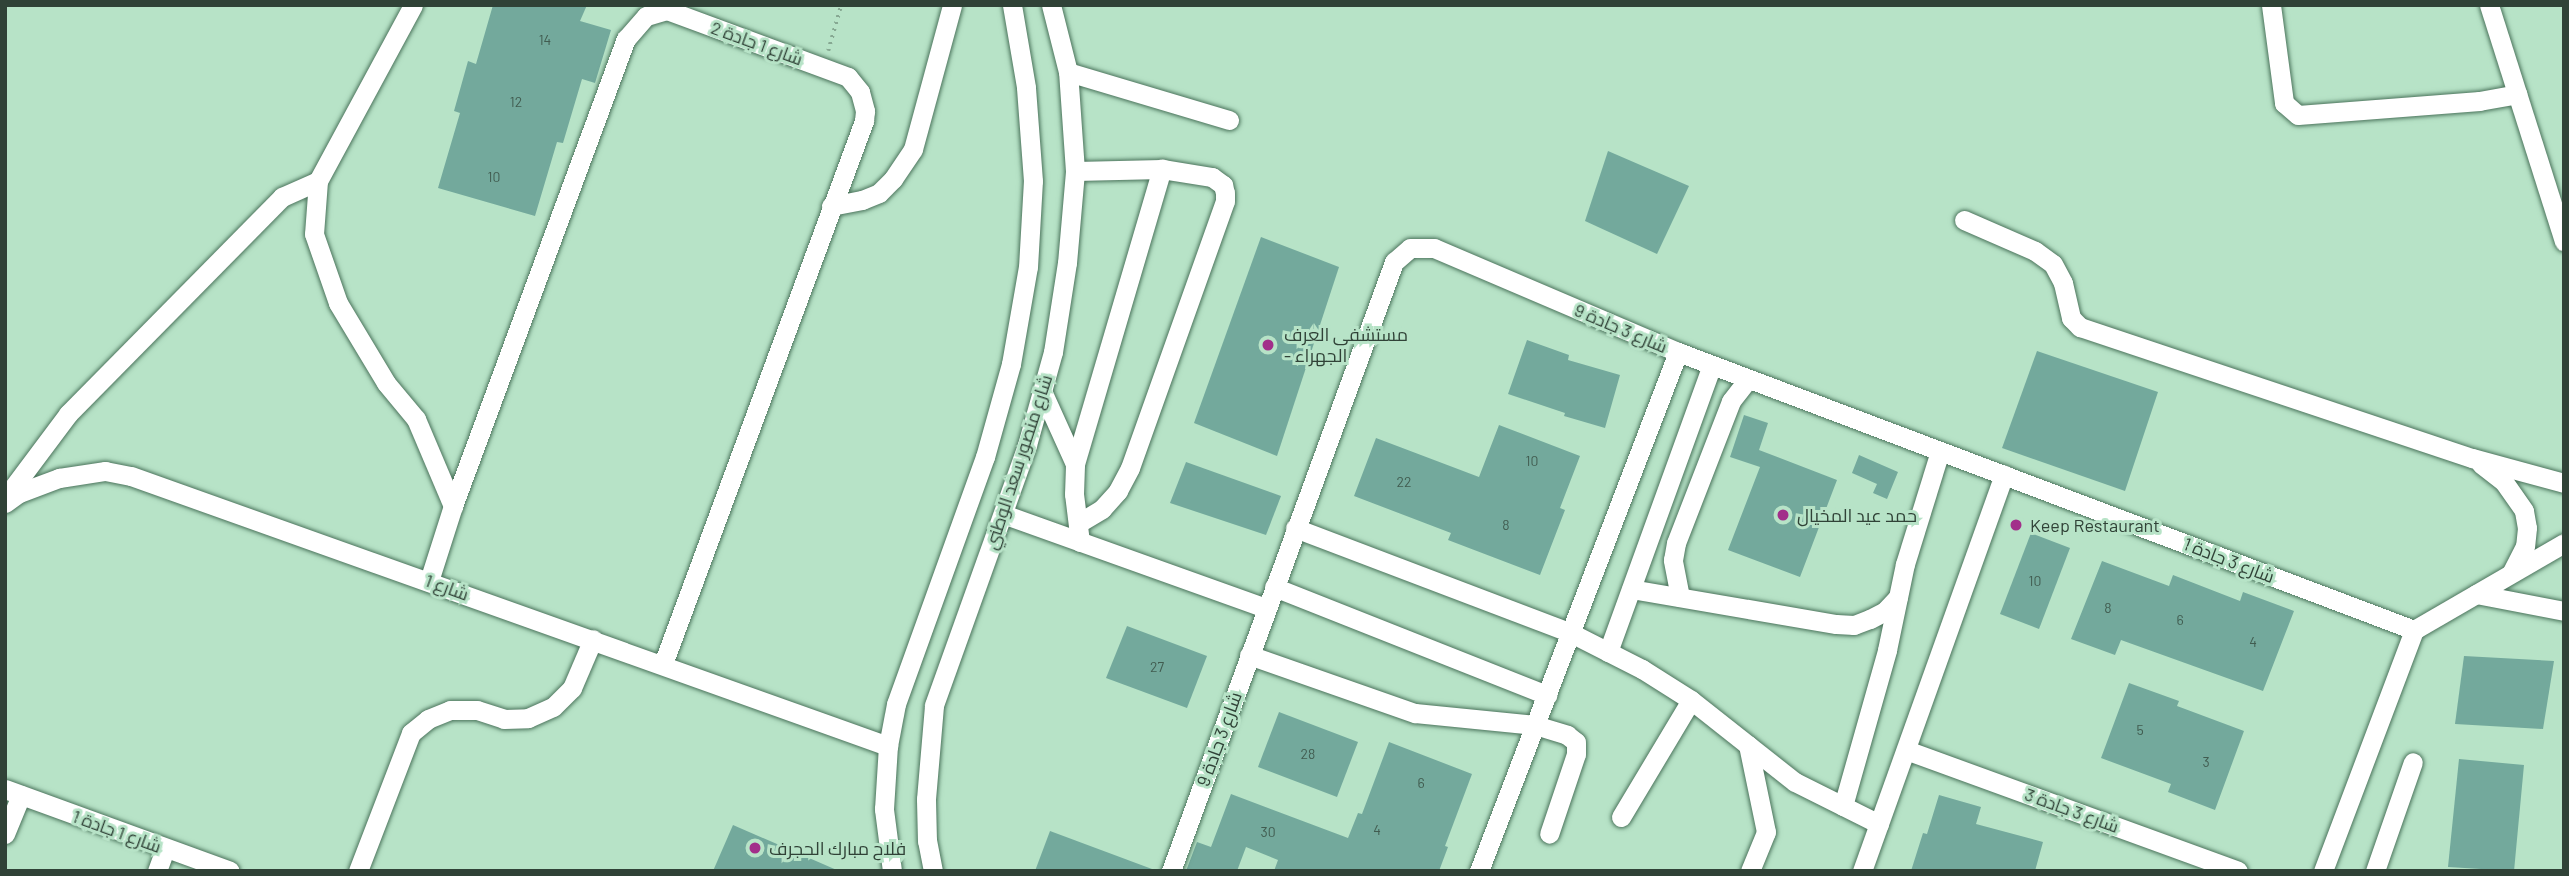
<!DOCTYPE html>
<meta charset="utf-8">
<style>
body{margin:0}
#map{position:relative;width:2569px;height:876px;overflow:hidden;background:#b7e3c7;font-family:Barlow,Cairo,sans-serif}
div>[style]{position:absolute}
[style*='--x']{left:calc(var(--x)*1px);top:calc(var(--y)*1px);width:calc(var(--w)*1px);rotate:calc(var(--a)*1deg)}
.building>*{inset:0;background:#73a99c}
.path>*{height:3.5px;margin-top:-1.75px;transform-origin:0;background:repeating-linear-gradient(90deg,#86a892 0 2px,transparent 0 7px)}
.roads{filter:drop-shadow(0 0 2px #4b745c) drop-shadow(0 0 2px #4b745c)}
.minor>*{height:19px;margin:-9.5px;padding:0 9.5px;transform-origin:9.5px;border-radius:9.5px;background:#fff}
.dots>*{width:19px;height:19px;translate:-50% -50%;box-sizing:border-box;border:4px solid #b7e3c7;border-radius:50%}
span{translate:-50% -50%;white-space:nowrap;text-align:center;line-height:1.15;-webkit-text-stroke:6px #b7e3c7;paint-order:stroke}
.number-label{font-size:14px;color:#415c50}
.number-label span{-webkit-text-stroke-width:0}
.street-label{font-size:18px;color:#304237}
.poi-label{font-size:18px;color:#304237}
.left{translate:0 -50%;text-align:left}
.frame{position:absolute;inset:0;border:7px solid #304237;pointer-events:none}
</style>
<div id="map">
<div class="building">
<div style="clip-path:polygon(493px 5px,587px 5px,580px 21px,611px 30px,595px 83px,582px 79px,563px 143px,557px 142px,535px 216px,438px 188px,460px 113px,454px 111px,468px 61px,476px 64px)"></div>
<div style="clip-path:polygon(1608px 151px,1689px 186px,1657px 254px,1585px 221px)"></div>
<div style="clip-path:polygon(1261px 237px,1339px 267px,1277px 456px,1194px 423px)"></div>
<div style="clip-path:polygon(1527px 340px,1569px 355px,1568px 360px,1620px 375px,1605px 428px,1564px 416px,1565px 413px,1508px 394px)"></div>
<div style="clip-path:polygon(2037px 351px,2158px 392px,2125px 491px,2002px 448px)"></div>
<div style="clip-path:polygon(1744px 415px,1768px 423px,1759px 450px,1837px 480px,1800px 577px,1728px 550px,1760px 467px,1730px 457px)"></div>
<div style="clip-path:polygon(1499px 425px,1580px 456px,1560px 508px,1565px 510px,1540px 575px,1448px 540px,1451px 533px,1354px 496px,1376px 438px,1479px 477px)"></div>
<div style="clip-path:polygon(1859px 455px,1898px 472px,1887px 499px,1873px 493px,1877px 484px,1852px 473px)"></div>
<div style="clip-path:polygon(1186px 462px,1281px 496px,1266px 535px,1170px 503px)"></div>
<div style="clip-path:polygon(2031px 533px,2070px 548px,2039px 629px,2000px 614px)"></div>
<div style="clip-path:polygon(2102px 561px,2169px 586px,2173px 575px,2240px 601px,2243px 592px,2294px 611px,2263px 691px,2121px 640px,2115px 655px,2071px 639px)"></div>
<div style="clip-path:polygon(1127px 626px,1207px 656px,1187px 708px,1106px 678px)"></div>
<div style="clip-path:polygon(2464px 656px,2554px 661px,2543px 729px,2455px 724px)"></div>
<div style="clip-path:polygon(2129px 683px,2179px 701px,2177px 706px,2244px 731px,2215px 810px,2168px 792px,2171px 784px,2101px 758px)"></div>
<div style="clip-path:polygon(1279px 712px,1358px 742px,1337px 797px,1258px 767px)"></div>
<div style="clip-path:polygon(1389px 742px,1472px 774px,1445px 846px,1448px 847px,1439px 871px,1274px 871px,1278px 860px,1246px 847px,1237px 871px,1186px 871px,1197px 842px,1211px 847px,1231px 794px,1348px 838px,1358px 813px,1362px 814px)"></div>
<div style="clip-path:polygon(2459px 759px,2524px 765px,2514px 871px,2448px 867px)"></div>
<div style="clip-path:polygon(1939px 795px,1981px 807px,1976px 824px,2043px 842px,2035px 871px,1911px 871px,1923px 833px,1927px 834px)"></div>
<div style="clip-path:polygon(733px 825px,839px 871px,713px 871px)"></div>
<div style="clip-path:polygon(1050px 831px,1152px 869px,1152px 871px,1035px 871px)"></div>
</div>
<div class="path">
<div style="--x:828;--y:51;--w:48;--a:-74.2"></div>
</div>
<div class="roads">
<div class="minor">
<div style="--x:2271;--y:5;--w:99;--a:82.4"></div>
<div style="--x:2284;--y:103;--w:18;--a:41"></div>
<div style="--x:2298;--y:115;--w:182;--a:-4.4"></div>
<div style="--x:2479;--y:101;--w:39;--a:-10"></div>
<div style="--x:2489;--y:5;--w:248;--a:72.4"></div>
<div style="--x:1068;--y:72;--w:168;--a:16.6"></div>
<div style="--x:1075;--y:171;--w:87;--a:-1.3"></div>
<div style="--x:1162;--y:169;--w:51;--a:9.1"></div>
<div style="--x:1212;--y:177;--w:14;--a:36"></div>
<div style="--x:1223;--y:185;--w:8;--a:76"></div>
<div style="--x:1225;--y:193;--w:8;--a:90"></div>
<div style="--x:1225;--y:201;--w:283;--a:109.6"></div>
<div style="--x:1130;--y:468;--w:26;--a:118"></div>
<div style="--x:1118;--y:491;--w:24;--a:132"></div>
<div style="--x:1102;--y:509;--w:26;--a:149"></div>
<div style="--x:318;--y:181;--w:53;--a:94.3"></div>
<div style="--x:314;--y:234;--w:73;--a:70.8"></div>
<div style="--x:338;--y:303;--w:93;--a:59"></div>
<div style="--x:386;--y:383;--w:47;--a:50.2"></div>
<div style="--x:416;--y:419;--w:95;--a:67"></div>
<div style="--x:831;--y:206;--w:32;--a:-11"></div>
<div style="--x:862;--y:200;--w:18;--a:-22"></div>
<div style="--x:879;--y:193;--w:20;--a:-45"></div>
<div style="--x:893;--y:179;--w:36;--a:-56"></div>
<div style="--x:913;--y:149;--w:149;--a:-74.8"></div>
<div style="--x:1964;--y:220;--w:77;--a:23.6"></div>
<div style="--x:2035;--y:251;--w:22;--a:36"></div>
<div style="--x:2053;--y:264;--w:21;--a:62"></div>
<div style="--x:2063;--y:283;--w:36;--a:77"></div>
<div style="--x:2071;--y:318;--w:13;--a:45"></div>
<div style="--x:2080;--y:327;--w:413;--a:18.5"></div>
<div style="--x:2472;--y:458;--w:95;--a:15.2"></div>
<div style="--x:1042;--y:391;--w:80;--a:65.7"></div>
<div style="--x:2481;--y:464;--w:29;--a:38"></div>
<div style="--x:2504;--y:482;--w:35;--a:55"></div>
<div style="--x:2524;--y:511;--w:17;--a:80"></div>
<div style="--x:2527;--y:528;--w:18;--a:96"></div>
<div style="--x:2525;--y:546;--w:30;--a:117"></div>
<div style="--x:6;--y:497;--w:104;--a:-53.2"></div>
<div style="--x:68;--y:414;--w:305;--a:-45.4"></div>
<div style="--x:282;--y:197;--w:39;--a:-24"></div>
<div style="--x:318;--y:181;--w:200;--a:-61.6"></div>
<div style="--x:5;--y:503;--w:17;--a:-36"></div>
<div style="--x:19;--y:493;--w:43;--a:-20.6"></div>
<div style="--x:59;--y:478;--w:47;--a:-8.7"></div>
<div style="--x:105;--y:471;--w:26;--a:11"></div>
<div style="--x:131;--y:476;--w:804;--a:19.63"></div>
<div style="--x:1003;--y:514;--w:279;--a:19.7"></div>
<div style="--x:1295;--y:528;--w:295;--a:20.8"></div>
<div style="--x:1571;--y:633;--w:80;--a:26.9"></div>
<div style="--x:1642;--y:669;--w:58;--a:32.3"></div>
<div style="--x:1691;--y:700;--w:132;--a:38.3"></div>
<div style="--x:1795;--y:782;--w:94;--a:26.6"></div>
<div style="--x:1080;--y:542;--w:48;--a:-97.1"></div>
<div style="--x:1074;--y:494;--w:30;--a:-88"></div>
<div style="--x:1075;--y:464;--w:308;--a:-73.6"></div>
<div style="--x:429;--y:581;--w:79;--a:-72.3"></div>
<div style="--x:453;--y:506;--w:498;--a:-69.7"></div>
<div style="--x:626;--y:39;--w:30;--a:-49"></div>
<div style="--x:646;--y:16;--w:22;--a:-16"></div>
<div style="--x:667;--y:10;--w:193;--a:20.3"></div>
<div style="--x:848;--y:77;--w:19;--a:51"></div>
<div style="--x:860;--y:92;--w:20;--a:75"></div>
<div style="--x:865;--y:111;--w:10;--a:96"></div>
<div style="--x:864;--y:121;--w:579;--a:110.31"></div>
<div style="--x:1274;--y:587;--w:294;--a:21.6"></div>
<div style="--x:1631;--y:589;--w:208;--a:9.7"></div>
<div style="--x:1836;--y:624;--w:18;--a:3"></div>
<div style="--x:1854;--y:625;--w:17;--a:-21"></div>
<div style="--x:1870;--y:619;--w:17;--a:-28"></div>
<div style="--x:1885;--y:611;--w:19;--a:-47"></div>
<div style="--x:2476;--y:594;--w:90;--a:10.9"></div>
<div style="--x:1680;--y:597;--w:38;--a:-101"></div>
<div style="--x:1673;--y:560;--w:17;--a:-80"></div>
<div style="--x:1676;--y:543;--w:152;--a:-68.8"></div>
<div style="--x:1731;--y:401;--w:28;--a:-52"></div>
<div style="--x:1608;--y:652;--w:305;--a:-70.1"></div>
<div style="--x:1249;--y:655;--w:176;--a:19.3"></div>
<div style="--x:1415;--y:713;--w:121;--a:5.7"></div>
<div style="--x:1535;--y:725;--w:34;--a:17"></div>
<div style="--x:1567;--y:735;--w:11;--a:38"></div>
<div style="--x:1576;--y:742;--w:12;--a:90"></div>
<div style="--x:1576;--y:754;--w:84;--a:108.6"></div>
<div style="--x:1748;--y:745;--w:89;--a:78.3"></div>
<div style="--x:1766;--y:832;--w:42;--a:112.3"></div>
<div style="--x:1906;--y:750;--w:353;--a:20"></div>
<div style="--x:5;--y:789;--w:239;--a:20"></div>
<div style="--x:1843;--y:806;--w:162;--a:-74.2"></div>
<div style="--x:1887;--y:650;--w:88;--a:-78.2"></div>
<div style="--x:1905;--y:564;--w:118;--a:-72.8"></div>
<div style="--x:1621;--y:817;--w:136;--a:-59.1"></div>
<div style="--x:5;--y:834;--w:42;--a:-67.7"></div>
<div style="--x:157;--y:871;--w:23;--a:-70"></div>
<div style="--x:358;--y:871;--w:148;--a:-69"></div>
<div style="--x:411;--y:733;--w:22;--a:-39"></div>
<div style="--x:428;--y:719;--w:24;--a:-22"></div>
<div style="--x:450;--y:710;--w:27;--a:0"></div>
<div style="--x:477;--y:710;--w:28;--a:18"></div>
<div style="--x:504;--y:719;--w:24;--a:-2"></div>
<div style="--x:528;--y:718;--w:27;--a:-24"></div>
<div style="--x:553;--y:707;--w:27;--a:-45"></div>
<div style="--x:572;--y:688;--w:53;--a:-66.8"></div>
<div style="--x:892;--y:871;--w:63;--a:-97.4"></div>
<div style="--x:884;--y:809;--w:63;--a:-86.4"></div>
<div style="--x:888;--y:746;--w:43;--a:-79.2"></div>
<div style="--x:896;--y:704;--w:263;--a:-70.2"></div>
<div style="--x:985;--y:457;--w:97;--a:-74.4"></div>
<div style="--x:1011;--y:364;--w:98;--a:-80.1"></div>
<div style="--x:1028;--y:267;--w:86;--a:-86.7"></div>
<div style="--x:1033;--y:181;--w:94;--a:-94.3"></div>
<div style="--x:1026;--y:87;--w:83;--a:-99.7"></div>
<div style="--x:933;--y:871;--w:31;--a:-101"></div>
<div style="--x:927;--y:841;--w:42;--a:-91.4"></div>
<div style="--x:926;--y:799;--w:94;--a:-85.1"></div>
<div style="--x:934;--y:705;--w:276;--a:-70.3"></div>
<div style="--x:1027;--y:445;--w:97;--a:-74.4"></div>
<div style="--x:1053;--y:352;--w:90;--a:-81.1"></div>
<div style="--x:1067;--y:263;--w:92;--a:-85"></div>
<div style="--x:1075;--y:171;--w:99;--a:-94"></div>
<div style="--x:1068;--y:72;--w:69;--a:-104.2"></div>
<div style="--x:1171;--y:871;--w:649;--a:-69.89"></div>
<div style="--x:1394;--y:262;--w:21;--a:-41"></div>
<div style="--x:1410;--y:248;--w:24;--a:0"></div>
<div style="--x:1434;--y:248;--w:265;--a:23.1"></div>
<div style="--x:1678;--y:352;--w:787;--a:20.69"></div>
<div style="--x:1479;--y:871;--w:556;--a:-69.02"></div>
<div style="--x:1862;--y:871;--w:421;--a:-70.3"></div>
<div style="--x:2323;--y:871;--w:258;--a:-69.3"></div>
<div style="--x:2414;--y:630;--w:173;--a:-30.1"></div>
<div style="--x:2375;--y:871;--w:115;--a:-70.8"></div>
</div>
</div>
<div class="dots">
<div style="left:1268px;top:345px;background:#a22f8a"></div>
<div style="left:1783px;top:515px;background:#a22f8a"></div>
<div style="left:2016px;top:525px;background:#a22f8a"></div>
<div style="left:755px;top:848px;background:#a22f8a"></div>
</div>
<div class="number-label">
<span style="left:545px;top:40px">14</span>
<span style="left:516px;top:102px">12</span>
<span style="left:494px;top:177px">10</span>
<span style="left:1532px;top:461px">10</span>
<span style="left:1404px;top:482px">22</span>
<span style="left:1506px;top:525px">8</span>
<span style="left:2035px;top:581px">10</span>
<span style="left:2108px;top:608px">8</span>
<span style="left:2180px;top:620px">6</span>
<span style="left:2253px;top:642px">4</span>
<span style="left:1157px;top:667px">27</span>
<span style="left:2140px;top:730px">5</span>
<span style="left:1308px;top:754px">28</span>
<span style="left:2206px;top:762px">3</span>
<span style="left:1421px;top:783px">6</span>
<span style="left:1377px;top:830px">4</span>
<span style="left:1268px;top:832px">30</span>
</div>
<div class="street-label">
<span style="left:757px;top:43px;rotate:20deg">شارع 1 جادة 2</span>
<span style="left:1621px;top:328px;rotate:23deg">شارع 3 جادة 9</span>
<span style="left:1018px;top:462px;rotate:-72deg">شارع منصور سعد الوطني</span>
<span style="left:2229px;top:560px;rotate:21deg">شارع 3 جادة 1</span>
<span style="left:447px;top:587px;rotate:20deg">شارع 1</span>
<span style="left:1219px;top:739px;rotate:-70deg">شارع 3 جادة 9</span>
<span style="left:2072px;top:810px;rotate:20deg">شارع 3 جادة 3</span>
<span style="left:117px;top:831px;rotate:20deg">شارع 1 جادة 1</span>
</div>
<div class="poi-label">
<span class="left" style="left:1284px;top:345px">مستشفى العرف<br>- الجهراء</span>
<span class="left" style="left:1797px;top:515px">حمد عيد المخيال</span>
<span class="left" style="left:2030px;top:525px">Keep Restaurant</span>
<span class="left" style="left:769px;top:848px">فلاح مبارك الحجرف</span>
</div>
<div class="frame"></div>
</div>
